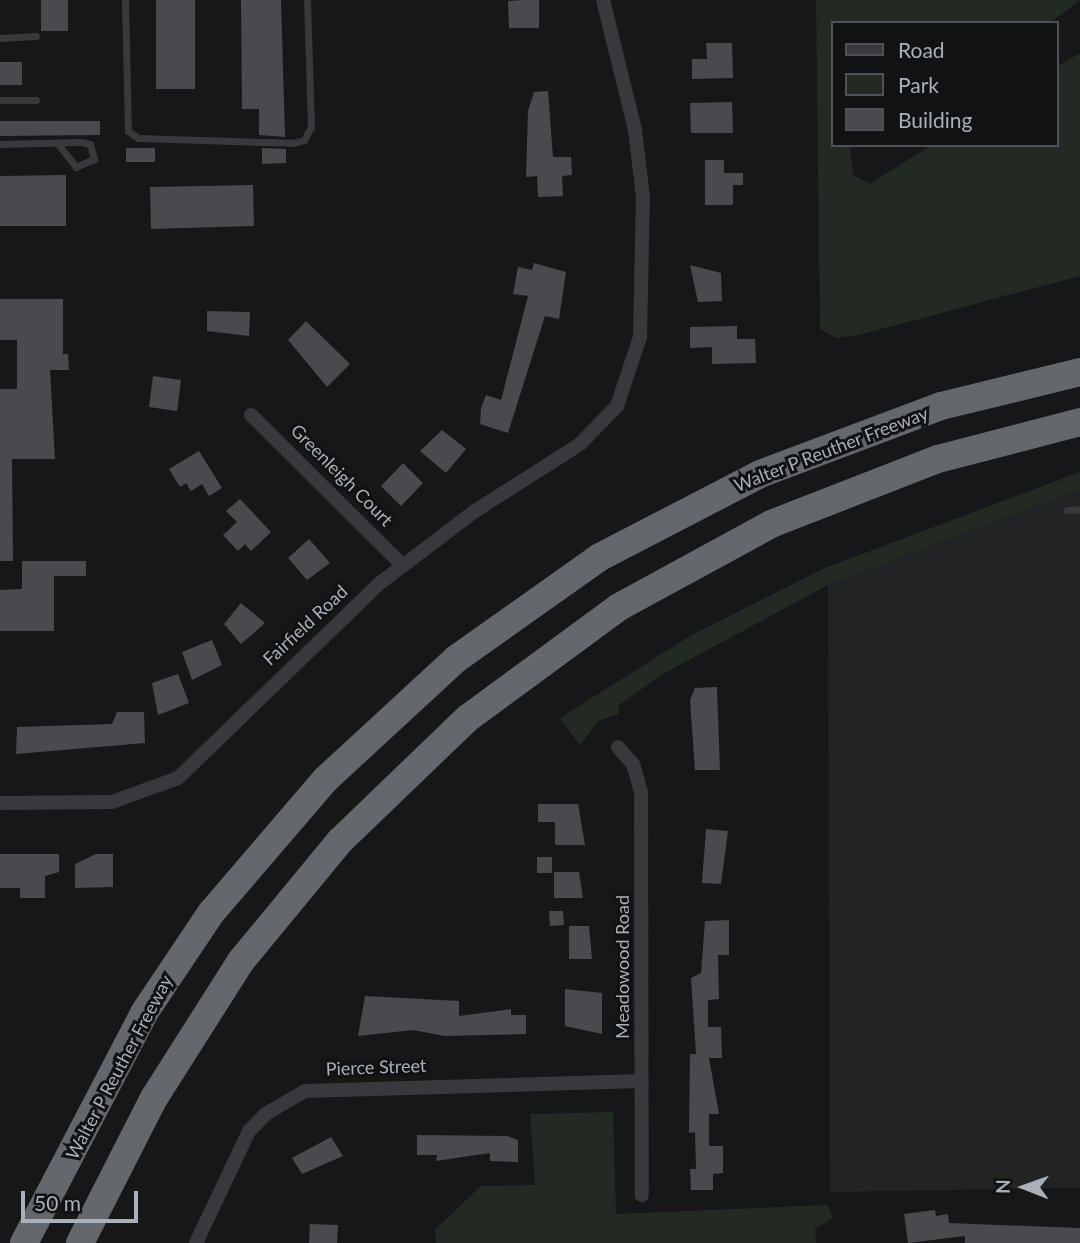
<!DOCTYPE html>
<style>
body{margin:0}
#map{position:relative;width:1080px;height:1243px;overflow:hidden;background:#161718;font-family:Lato,sans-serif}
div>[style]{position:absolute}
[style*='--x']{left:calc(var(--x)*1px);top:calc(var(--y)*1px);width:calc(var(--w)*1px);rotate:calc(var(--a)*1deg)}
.built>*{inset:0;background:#222325}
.green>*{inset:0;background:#232a23}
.building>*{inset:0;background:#484a4d}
.service>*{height:7px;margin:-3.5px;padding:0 3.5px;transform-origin:3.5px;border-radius:3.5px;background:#38393d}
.minor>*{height:14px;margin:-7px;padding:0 7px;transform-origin:7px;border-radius:7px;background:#38393d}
.motorway>*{height:28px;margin:-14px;padding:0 14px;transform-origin:14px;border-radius:14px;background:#64686d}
span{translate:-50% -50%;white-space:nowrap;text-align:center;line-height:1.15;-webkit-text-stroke:6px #111213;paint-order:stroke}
.street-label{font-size:18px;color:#aab0b7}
.legend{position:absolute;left:831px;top:21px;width:228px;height:126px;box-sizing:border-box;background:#111213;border:2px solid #4e5155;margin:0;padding:9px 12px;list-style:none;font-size:21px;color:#aab0b7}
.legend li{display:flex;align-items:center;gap:14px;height:35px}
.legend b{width:35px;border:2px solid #4e5155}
.north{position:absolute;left:989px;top:1152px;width:70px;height:70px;-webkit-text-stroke:5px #111213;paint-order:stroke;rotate:271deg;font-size:19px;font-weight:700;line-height:28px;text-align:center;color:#aab0b7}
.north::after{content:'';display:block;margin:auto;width:24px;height:32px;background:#aab0b7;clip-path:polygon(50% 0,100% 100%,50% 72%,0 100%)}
.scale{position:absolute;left:21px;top:1191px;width:117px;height:32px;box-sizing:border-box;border:4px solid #aab0b7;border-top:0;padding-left:9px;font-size:21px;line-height:24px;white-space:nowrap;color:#aab0b7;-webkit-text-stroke:5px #111213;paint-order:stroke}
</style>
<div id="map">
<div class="built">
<div style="clip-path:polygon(1080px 490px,1080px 1188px,830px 1192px,828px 585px)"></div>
</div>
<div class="green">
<div style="clip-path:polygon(816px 0,1080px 0,1050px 23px,833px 23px,833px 145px,850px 145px,853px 175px,870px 184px,931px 145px,1057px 145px,1057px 67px,1080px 53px,1080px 276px,859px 335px,836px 338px,820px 329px)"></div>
<div style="clip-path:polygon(1080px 472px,1080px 490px,828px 585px,663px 674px,619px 705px,619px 714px,598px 721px,580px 745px,560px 718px,690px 636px,825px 568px)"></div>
<div style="clip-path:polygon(613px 1112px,616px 1214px,828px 1205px,833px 1218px,815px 1229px,816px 1243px,436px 1243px,435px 1230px,481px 1186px,535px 1185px,530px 1114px)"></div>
</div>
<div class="building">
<div style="clip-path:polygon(41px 0,68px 0,68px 31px,41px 31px)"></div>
<div style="clip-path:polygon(156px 0,195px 0,195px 89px,156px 89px)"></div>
<div style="clip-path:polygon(241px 0,281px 0,285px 137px,259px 135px,259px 109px,242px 109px)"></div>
<div style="clip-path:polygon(523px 0,539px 0,539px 28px,509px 28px,508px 1px)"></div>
<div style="clip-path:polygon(706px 43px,732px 43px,733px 78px,692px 79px,692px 59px,707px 59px)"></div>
<div style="clip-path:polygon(0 62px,22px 62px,22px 85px,0 85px)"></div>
<div style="clip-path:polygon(548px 91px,553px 157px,571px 157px,572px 175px,562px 176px,563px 196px,538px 197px,537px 176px,526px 177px,528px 111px,534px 92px)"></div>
<div style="clip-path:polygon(732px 102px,733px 133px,691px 133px,690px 103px)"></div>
<div style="clip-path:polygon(0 121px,100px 121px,100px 135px,0 136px)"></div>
<div style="clip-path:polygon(126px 148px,155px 148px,155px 162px,126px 162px)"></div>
<div style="clip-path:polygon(262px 148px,286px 149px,286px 163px,262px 164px)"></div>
<div style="clip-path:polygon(705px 160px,724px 160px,724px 173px,743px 173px,743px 185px,733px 185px,733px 205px,705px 205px)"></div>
<div style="clip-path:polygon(66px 175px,66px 226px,0 226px,0 176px)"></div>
<div style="clip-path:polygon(253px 185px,254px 226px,151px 229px,150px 187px)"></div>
<div style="clip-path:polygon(534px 263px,566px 272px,559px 319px,545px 316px,508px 433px,480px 424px,481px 408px,486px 395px,501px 400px,528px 296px,513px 294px,518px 267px,532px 270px)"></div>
<div style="clip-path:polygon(690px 265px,721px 273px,722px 301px,698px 302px)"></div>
<div style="clip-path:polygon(0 299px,63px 299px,63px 354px,68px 354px,69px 370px,50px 370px,55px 459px,12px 459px,13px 561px,0 561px,0 389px,17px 389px,17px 340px,0 340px)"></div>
<div style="clip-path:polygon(207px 311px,250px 312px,249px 336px,207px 331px)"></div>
<div style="clip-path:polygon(306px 321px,350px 364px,327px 387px,288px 340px)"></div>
<div style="clip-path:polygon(737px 326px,737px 339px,755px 339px,756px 363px,712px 364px,712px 347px,690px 348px,690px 327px)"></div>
<div style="clip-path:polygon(153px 376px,181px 380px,177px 411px,149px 407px)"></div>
<div style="clip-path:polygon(442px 430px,466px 449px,446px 473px,420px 451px)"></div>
<div style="clip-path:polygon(199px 451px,222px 488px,209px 496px,202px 484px,191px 491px,186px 483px,180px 487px,169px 469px)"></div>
<div style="clip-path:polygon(403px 463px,423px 483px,401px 506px,381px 486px)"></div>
<div style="clip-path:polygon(240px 499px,271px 532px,251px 551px,245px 544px,238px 551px,223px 535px,237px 522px,226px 511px)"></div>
<div style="clip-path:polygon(309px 539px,330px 563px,307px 580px,288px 558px)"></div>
<div style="clip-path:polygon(22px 561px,86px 561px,86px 576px,54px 576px,54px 631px,0 631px,0 590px,22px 589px)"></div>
<div style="clip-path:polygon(241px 603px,265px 623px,241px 644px,224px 624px)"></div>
<div style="clip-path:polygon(212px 640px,222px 665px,192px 680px,182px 652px)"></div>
<div style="clip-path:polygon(178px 674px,189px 703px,158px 715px,152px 683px)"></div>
<div style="clip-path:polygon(717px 687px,720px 770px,695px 770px,690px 700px,695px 688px)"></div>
<div style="clip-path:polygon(117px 712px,144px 712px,145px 743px,16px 754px,17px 727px,112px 724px)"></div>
<div style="clip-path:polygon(538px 804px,578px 804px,585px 845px,555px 845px,555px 822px,538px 822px)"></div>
<div style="clip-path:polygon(706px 829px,728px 831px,721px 884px,702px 883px)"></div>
<div style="clip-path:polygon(0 854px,59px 854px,59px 872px,45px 876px,45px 898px,20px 898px,20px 888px,0 888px)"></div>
<div style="clip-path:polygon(96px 854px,113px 854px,113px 887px,75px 888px,75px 864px)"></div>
<div style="clip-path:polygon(537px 857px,552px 857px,552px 873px,537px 873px)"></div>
<div style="clip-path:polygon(554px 872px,579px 872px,583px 898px,554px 898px)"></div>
<div style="clip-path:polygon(549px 911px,563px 911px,564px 925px,550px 926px)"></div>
<div style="clip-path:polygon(729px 920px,729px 955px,718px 955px,719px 999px,708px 1000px,708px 1027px,721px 1027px,722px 1058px,709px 1058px,719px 1114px,709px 1114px,709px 1146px,723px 1146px,723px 1173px,713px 1174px,713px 1190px,691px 1190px,690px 1169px,696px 1169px,695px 1132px,689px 1133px,690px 1054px,696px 1054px,691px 978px,701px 973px,705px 921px)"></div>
<div style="clip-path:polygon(569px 926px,589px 926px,592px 959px,569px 959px)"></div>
<div style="clip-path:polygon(565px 989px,602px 993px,602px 1034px,565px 1026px)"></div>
<div style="clip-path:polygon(365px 996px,459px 1001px,459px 1016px,511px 1009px,511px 1015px,526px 1015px,526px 1034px,445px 1036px,413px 1030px,358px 1036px)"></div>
<div style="clip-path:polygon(417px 1135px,507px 1136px,518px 1140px,518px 1162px,490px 1161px,490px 1153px,436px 1161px,437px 1155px,417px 1155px)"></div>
<div style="clip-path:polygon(331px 1137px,343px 1156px,302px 1174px,292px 1158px)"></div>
<div style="clip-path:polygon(935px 1210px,936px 1216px,948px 1214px,949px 1223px,1080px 1228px,1080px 1243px,965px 1243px,965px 1236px,908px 1243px,904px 1214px)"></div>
<div style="clip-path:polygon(310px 1224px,338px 1225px,337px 1243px,309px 1243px)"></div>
</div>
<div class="service">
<div style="--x:125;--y:0;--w:131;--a:88.7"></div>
<div style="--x:128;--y:131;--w:12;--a:35"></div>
<div style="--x:138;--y:138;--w:155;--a:1.8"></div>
<div style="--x:293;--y:143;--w:11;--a:-15"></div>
<div style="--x:304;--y:140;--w:15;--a:-62"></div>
<div style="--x:311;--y:127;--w:127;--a:-91.8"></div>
<div style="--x:0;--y:38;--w:36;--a:-3"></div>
<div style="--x:0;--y:100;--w:36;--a:0"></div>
<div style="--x:0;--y:144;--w:81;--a:-1.4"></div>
<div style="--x:81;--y:142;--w:9;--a:13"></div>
<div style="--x:90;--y:144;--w:16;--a:75"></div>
<div style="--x:94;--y:159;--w:20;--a:156"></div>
<div style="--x:76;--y:167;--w:31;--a:-128"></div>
<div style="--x:1067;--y:510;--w:13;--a:-4"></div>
</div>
<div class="minor">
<div style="--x:251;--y:415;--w:213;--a:44.8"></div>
<div style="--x:618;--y:747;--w:23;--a:49"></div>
<div style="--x:633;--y:764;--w:29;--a:74"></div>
<div style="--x:641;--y:792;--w:403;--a:89.9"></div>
<div style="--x:0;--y:803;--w:112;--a:-0.5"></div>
<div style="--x:112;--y:802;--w:70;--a:-20"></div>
<div style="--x:178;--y:778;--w:281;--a:-44"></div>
<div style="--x:380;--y:583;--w:119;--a:-37.2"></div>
<div style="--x:475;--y:511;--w:125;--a:-32.5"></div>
<div style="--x:580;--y:444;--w:53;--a:-45.8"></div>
<div style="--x:617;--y:406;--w:73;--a:-71.6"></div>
<div style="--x:640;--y:337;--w:140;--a:-88.8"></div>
<div style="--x:643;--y:197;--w:67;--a:-96.8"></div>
<div style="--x:635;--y:130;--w:134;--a:-103.8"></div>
<div style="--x:196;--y:1243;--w:124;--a:-64.7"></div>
<div style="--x:249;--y:1131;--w:25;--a:-45"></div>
<div style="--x:267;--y:1113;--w:44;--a:-30.1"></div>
<div style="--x:305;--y:1091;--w:337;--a:-1.7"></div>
</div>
<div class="motorway">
<div style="--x:24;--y:1243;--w:259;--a:-62.4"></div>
<div style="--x:144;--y:1013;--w:120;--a:-56.2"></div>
<div style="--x:211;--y:913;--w:177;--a:-49.4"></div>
<div style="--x:326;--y:779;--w:177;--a:-42.7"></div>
<div style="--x:456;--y:659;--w:176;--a:-35.3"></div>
<div style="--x:600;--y:557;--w:180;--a:-27.4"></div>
<div style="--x:760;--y:474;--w:193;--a:-20.6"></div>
<div style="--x:941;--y:406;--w:143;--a:-13.7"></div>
<div style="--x:80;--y:1243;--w:163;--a:-63"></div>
<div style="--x:154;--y:1098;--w:162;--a:-57.6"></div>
<div style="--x:241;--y:961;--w:156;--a:-50.5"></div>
<div style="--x:340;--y:841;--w:178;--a:-43.9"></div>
<div style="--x:468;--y:718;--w:187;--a:-36.3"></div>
<div style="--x:619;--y:607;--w:173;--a:-28.6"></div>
<div style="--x:771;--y:524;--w:179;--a:-21.3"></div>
<div style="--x:938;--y:459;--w:147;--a:-14.6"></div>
</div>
<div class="street-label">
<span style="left:831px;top:449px;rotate:-21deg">Walter P Reuther Freeway</span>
<span style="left:342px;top:475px;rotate:45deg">Greenleigh Court</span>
<span style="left:305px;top:625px;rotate:-43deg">Fairfield Road</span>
<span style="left:622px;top:967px;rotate:-90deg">Meadowood Road</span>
<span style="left:119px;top:1067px;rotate:-62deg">Walter P Reuther Freeway</span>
<span style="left:376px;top:1067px;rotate:-2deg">Pierce Street</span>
</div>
<ul class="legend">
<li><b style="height:9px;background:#38393d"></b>Road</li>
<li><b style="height:19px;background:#232a23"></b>Park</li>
<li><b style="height:19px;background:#484a4d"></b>Building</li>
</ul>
<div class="north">N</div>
<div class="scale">50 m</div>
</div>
